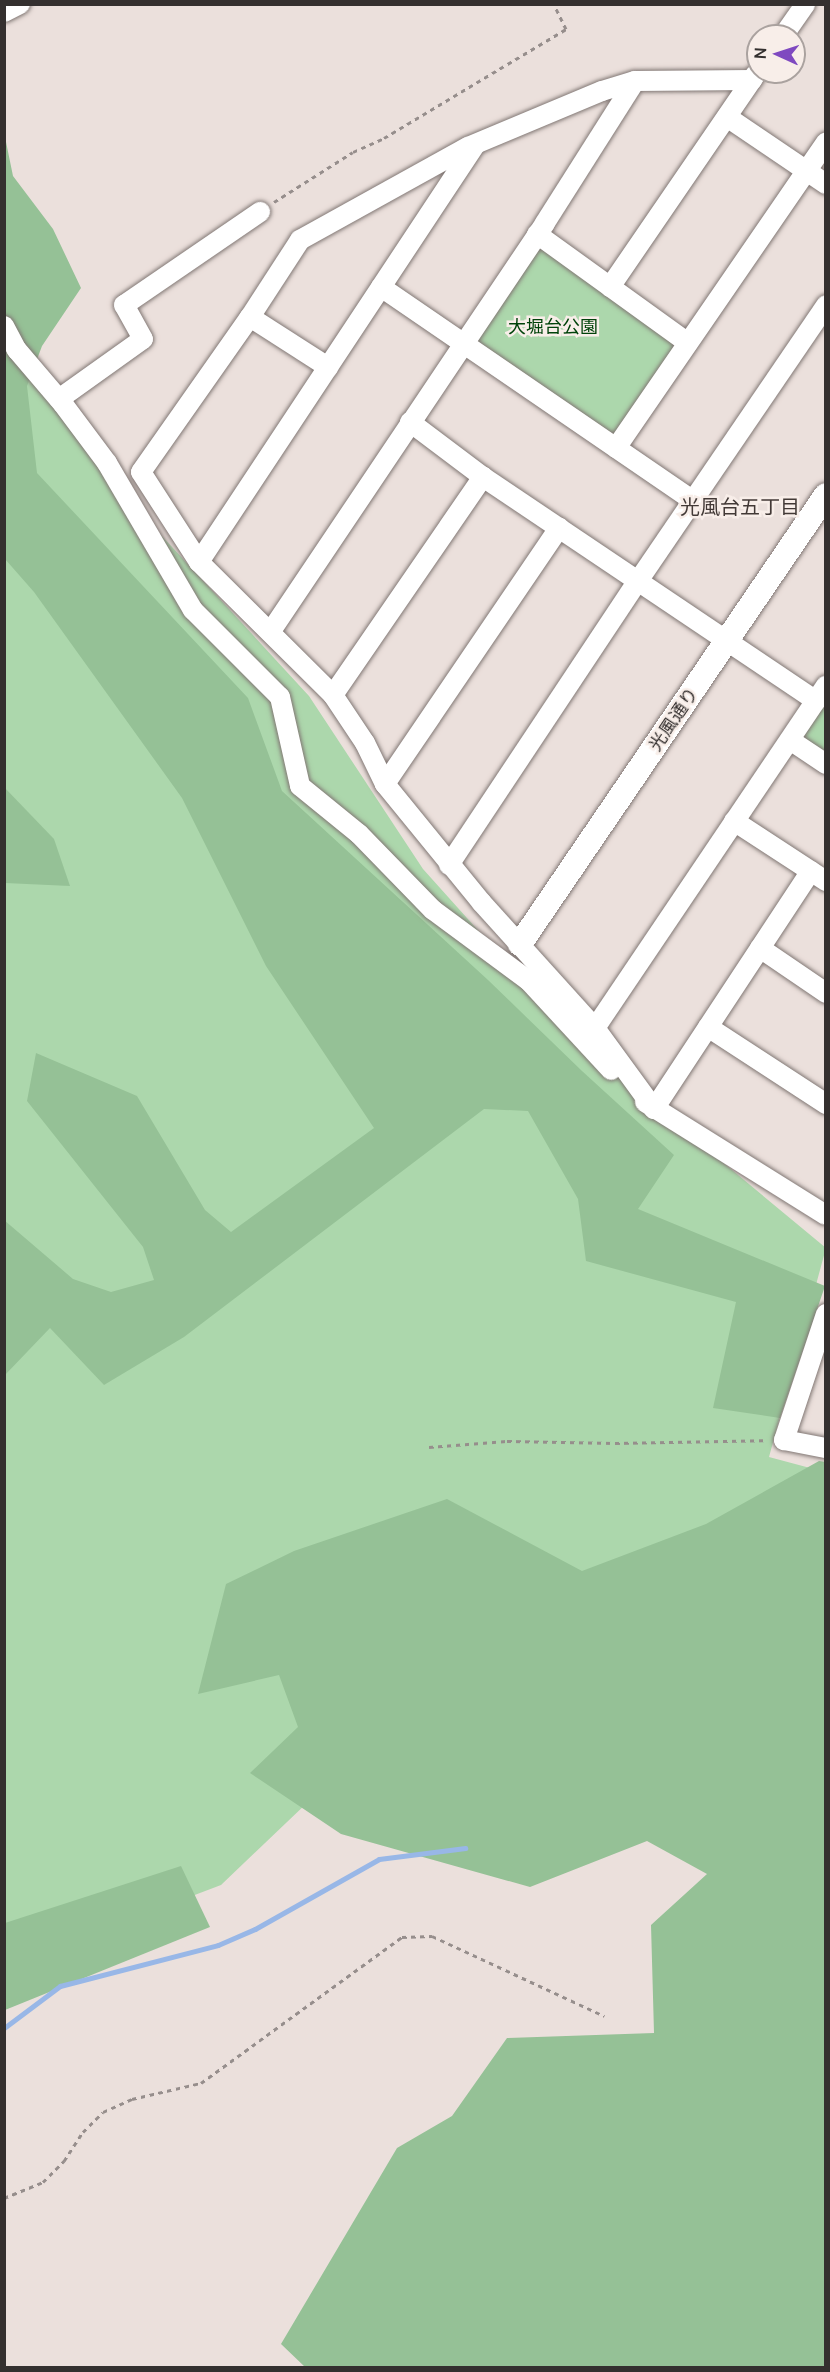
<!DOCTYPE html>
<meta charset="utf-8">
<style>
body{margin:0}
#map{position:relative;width:830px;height:2372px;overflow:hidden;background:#ebe0dc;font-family:Manrope,"Noto Sans JP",sans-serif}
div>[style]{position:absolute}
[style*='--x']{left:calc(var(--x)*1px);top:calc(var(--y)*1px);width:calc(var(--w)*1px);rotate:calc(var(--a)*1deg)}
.green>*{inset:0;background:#acd7ac}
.forest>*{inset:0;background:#95c196}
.stream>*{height:5px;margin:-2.5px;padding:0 2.5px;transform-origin:2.5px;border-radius:2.5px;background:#98b7e7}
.path>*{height:3px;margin-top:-1.5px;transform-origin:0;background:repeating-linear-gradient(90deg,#968e8c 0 4.5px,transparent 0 9px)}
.roads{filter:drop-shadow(0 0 2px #817774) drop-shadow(0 0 2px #817774)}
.minor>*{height:20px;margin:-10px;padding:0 10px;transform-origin:10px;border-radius:10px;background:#fff}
.tertiary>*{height:24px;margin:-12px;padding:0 12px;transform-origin:12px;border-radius:12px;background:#fff}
span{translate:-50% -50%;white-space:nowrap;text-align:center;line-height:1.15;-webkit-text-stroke:5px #f8eee9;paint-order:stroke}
.park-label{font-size:18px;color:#00430a}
.street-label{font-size:18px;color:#34302f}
.neighbourhood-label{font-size:20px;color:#423936}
.frame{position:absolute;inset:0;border:6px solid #34302f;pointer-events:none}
.north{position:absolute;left:746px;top:24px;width:60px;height:60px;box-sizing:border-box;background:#f8eee9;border:2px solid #aaa29f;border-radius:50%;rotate:273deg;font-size:16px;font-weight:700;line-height:24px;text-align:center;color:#34302f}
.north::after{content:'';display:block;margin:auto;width:21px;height:27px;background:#7f49c0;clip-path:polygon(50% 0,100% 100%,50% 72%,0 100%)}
</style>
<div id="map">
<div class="green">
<div style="clip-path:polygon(537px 234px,688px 343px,616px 448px,462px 343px)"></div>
<div style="clip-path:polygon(4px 336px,92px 460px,309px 696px,423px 869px,580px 1044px,826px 1248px,769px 1457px,825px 1472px,826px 1700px,330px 1781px,221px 1885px,5px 1967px)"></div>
<div style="clip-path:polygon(825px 686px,825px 764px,790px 740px)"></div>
</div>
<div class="forest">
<div style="clip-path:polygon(5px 137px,13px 176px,53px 229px,81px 288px,42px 346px,27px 386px,37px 473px,248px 698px,282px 791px,488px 980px,582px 1071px,674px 1155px,638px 1209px,825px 1286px,780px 1418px,713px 1408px,736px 1302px,586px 1261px,578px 1199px,528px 1111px,484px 1109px,184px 1337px,104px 1385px,50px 1328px,5px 1375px,4px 1220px,73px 1279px,111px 1292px,154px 1280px,143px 1247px,27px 1101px,36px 1053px,137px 1096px,205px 1210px,231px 1232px,374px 1128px,266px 966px,182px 798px,34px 592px,5px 559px)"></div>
<div style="clip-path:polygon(4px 787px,54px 839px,70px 886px,5px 883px)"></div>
<div style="clip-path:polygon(819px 1461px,826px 1462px,825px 2367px,305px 2367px,281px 2344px,397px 2148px,452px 2116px,507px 2038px,654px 2033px,651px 1925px,707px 1874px,647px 1841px,530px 1887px,341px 1834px,250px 1773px,298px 1727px,279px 1675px,198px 1694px,226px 1584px,294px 1551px,447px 1499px,582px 1571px,706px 1524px)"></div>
<div style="clip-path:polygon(181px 1866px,210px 1927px,5px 2010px,5px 1923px)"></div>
</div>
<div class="stream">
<div style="--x:4;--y:2028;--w:70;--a:-36.9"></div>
<div style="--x:60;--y:1986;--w:163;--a:-14.5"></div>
<div style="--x:218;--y:1945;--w:40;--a:-23.4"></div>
<div style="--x:255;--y:1929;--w:142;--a:-29.4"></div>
<div style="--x:379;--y:1859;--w:87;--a:-7.3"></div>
</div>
<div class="path">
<div style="--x:274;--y:202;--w:93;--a:-32.3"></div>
<div style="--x:353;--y:152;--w:34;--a:-24"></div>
<div style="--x:384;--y:138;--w:212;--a:-30.9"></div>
<div style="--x:566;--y:29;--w:28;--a:-116"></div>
<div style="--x:429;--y:1447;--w:78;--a:-4.4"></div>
<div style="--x:507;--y:1441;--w:108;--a:1.1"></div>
<div style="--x:615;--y:1443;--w:152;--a:-1.1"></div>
<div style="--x:4;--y:2198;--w:42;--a:-22.3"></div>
<div style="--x:43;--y:2182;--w:30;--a:-45"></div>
<div style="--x:64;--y:2161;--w:35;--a:-57"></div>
<div style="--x:83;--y:2132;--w:28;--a:-45"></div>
<div style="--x:103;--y:2112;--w:32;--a:-24"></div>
<div style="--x:132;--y:2099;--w:71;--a:-13.1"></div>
<div style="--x:201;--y:2083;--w:248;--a:-36"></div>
<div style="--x:402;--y:1937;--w:30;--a:-2"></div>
<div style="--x:432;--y:1936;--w:190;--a:24.9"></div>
</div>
<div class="roads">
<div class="minor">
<div style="--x:4;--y:12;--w:18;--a:-27"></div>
<div style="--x:783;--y:36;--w:39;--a:-55"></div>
<div style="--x:727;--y:117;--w:120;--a:34.1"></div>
<div style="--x:537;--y:234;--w:186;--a:35.8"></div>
<div style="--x:381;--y:287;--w:377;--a:34.4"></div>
<div style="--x:610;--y:287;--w:258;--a:-55.6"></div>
<div style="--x:250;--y:317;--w:93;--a:32.7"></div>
<div style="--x:4;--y:326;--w:27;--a:62"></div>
<div style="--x:17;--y:350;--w:71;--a:49.6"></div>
<div style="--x:63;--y:404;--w:74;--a:53.3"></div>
<div style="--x:107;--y:463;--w:170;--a:59.7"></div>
<div style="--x:193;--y:610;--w:123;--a:45"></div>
<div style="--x:280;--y:697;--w:91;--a:77.3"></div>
<div style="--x:300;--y:786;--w:76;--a:39.1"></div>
<div style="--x:359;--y:834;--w:106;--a:45.8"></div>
<div style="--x:433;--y:910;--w:119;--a:36.5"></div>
<div style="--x:529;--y:981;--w:121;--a:47.3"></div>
<div style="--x:59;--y:399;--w:103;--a:-35.5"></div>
<div style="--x:143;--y:339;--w:39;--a:-119"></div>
<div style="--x:124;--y:305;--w:165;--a:-34.4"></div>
<div style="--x:410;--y:422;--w:91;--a:37"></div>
<div style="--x:483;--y:477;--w:401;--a:33.9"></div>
<div style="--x:616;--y:448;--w:371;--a:-55.5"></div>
<div style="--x:199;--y:562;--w:499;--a:-56.5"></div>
<div style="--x:271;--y:631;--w:491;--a:-56.1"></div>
<div style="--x:545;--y:223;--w:168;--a:-57.6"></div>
<div style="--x:333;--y:695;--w:265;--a:-55.5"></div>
<div style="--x:790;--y:740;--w:43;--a:33.7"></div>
<div style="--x:385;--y:784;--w:310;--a:-55.8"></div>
<div style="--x:734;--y:821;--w:110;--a:33.1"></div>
<div style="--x:449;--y:865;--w:341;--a:-56.4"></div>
<div style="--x:638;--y:581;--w:334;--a:-55.7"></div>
<div style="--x:760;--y:948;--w:80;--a:34.3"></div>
<div style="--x:708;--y:1027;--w:141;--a:33.1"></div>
<div style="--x:595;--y:1028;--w:413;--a:-56"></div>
<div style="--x:645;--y:1102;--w:213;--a:32"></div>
<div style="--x:654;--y:1109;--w:100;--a:-126.1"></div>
<div style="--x:595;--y:1028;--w:169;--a:-132.1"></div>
<div style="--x:482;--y:903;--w:154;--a:-129.2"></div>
<div style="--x:385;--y:784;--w:46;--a:-116"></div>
<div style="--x:365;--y:743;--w:58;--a:-123.7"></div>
<div style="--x:333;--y:695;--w:189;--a:-135.2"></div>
<div style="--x:199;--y:562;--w:107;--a:-122.8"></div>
<div style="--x:141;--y:472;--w:189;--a:-54.9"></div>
<div style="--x:250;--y:317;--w:92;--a:-57"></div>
<div style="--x:300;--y:240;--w:192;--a:-29"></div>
<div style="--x:468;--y:147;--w:145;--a:-22.7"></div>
<div style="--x:602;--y:91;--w:34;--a:-17"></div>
<div style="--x:635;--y:81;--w:117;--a:-0.5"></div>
<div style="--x:654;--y:1109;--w:285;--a:-56.6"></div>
<div style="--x:826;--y:1314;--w:133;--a:108.4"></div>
<div style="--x:784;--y:1440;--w:43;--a:10.8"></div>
</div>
<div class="tertiary">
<div style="--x:520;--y:944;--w:543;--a:-55.73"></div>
</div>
</div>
<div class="park-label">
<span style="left:553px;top:326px">大堀台公園</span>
</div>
<div class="street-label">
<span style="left:673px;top:719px;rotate:-56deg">光風通り</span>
</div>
<div class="neighbourhood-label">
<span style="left:740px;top:506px">光風台五丁目</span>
</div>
<div class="frame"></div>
<div class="north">N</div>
</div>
